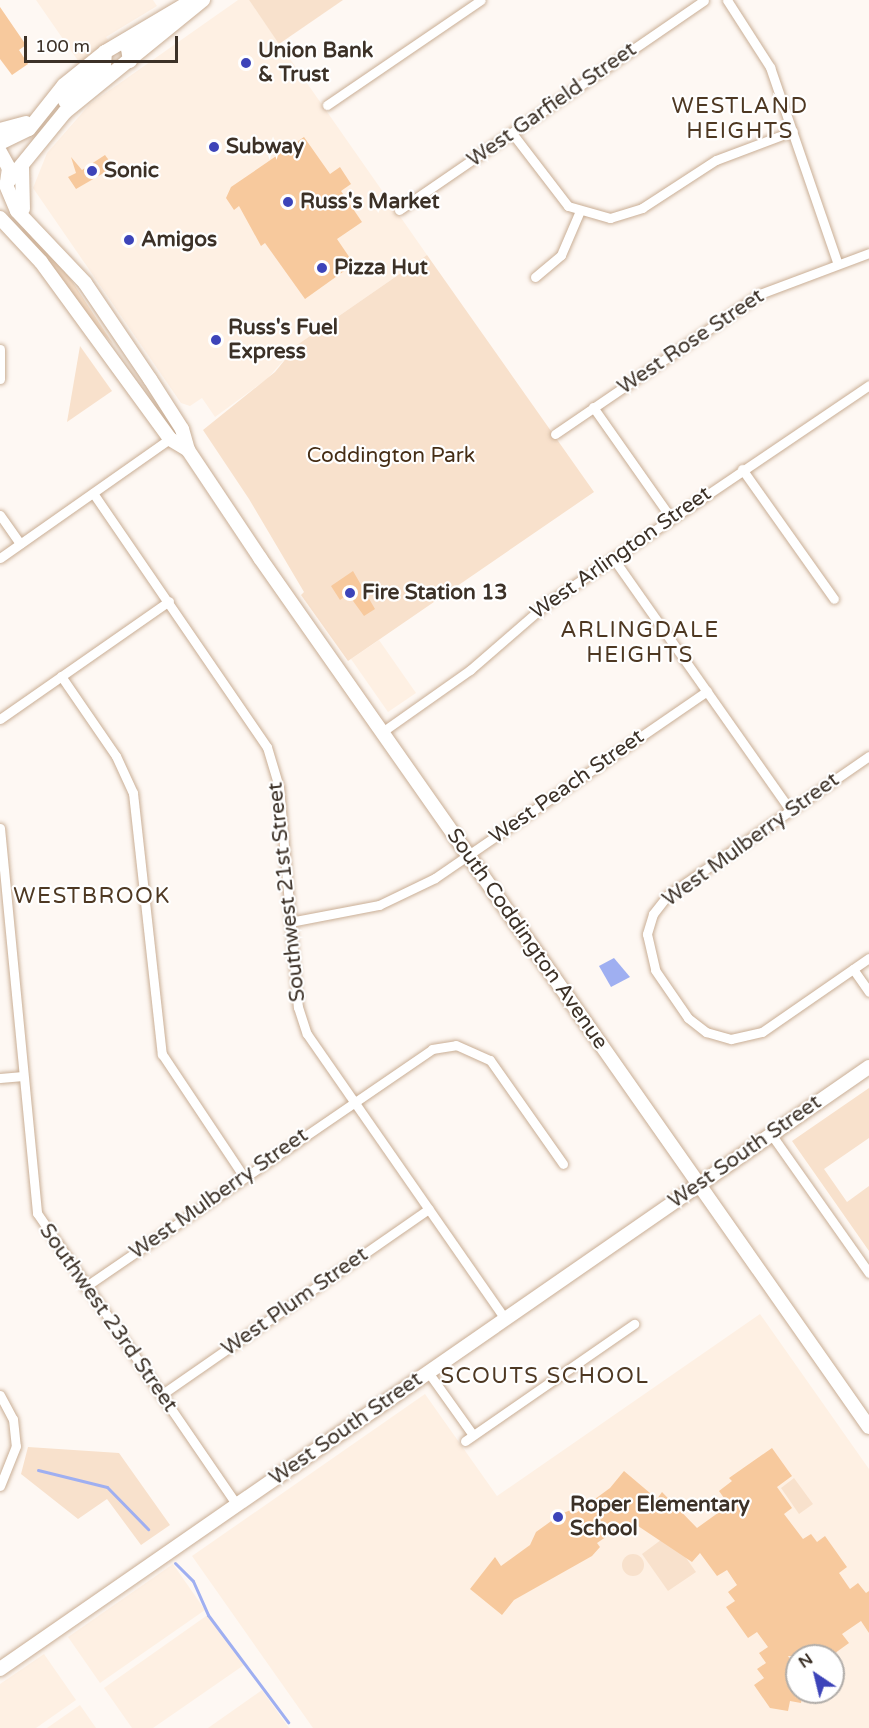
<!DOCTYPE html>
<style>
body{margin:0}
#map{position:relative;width:869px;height:1728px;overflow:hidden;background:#fef8f3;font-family:"Varela Round",sans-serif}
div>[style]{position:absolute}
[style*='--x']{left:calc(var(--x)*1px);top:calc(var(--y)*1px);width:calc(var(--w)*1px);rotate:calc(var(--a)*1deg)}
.built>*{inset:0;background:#fef0e3}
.green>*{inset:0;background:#f8e1cc}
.round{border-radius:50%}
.water>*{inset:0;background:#9faff1}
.stream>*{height:3px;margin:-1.5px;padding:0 1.5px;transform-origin:1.5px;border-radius:1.5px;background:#9faff1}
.building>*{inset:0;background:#f7c99d}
.roads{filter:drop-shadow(0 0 2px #c9ae95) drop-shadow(0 0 2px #c9ae95)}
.street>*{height:9px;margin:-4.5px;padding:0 4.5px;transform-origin:4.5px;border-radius:4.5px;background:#fff}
.secondary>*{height:14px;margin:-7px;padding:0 7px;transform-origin:7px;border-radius:7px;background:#fff}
.dots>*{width:16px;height:16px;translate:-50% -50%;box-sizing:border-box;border:3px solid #fff;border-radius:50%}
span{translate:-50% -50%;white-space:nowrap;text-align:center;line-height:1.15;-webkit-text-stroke:4.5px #fff;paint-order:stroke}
.poi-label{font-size:21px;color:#3c3127;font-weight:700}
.left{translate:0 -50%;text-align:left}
.street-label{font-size:21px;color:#3c3127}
.park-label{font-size:21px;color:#452d15}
.neighbourhood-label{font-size:22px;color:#4e3822;letter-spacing:1.5px}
.north{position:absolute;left:785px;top:1644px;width:60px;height:60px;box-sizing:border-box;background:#fff;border:2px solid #b1ada9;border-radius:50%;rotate:325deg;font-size:16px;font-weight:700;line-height:24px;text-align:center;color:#3c3127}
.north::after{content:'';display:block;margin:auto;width:21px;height:27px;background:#3d44b9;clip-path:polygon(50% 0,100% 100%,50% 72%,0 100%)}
.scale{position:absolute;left:24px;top:36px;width:154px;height:27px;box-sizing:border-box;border:3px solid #3c3127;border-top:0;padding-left:8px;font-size:18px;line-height:21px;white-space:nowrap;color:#3c3127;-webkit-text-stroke:4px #fff;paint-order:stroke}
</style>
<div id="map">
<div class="built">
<div style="clip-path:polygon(36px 0,153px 0,157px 6px,106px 37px,111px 44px,81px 65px)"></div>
<div style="clip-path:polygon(238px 0,249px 0,427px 255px,297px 345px,267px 379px,215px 417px,202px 398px,190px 406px,181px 403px,33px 188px,47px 153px,90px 104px)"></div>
<div style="clip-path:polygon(379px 640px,416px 693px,388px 712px,351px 659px)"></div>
<div style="clip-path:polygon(evenodd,760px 1314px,869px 1469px,869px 1728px,313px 1728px,192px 1556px,425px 1394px,497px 1496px,760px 1314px,797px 1656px,833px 1656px,833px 1692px,797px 1692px,797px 1656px)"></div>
<div style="clip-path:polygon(173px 1564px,205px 1610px,100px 1683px,68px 1637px)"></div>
<div style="clip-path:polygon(209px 1614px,244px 1665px,153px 1728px,132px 1728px,104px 1688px)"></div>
<div style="clip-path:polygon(44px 1654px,76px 1700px,36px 1728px,0 1728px,0 1684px)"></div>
<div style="clip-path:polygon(262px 1690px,289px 1728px,208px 1728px)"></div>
<div style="clip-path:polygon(80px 1705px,96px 1728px,47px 1728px)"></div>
</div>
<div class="green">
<div style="clip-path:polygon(249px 0,343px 0,279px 44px)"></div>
<div style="clip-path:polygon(25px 226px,70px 278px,113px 344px,91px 322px,21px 231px)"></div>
<div style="clip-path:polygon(427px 255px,594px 492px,348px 661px,301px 595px,304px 592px,249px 499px,203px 430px,275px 372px,297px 345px)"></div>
<div style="clip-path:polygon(80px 346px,112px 391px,67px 422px)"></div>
<div style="clip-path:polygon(869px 1088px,869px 1138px,824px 1169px,847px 1202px,869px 1186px,869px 1251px,792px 1141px)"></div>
<div style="clip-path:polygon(28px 1447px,119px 1453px,170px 1525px,141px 1545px,107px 1499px,78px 1519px,21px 1474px)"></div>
<div style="clip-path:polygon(794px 1478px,813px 1504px,799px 1514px,781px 1488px)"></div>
<div style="clip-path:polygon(669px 1534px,696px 1572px,668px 1591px,642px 1554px)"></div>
<div class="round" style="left:622px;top:1554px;width:22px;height:22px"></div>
</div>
<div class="water">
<div style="clip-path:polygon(614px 958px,630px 977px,611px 987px,599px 966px)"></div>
</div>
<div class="stream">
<div style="--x:38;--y:1470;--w:71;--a:13.8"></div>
<div style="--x:107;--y:1487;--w:59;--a:45.7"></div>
<div style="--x:175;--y:1563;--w:25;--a:45"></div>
<div style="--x:193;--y:1581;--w:37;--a:66"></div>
<div style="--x:208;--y:1615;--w:134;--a:53.2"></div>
</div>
<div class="building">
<div style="clip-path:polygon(0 7px,26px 45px,19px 50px,28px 64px,12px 75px,0 59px)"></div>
<div style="clip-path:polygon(304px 137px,330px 174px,340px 167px,351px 184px,341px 191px,362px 222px,337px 239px,354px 264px,305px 299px,265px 243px,261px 246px,239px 206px,234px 210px,226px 198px,231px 187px)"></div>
<div style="clip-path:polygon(105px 155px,114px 167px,76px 189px,68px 177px,76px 173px,71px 157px,82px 170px)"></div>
<div style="clip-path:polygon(353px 571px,375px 609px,364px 616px,348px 594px,340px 600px,331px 586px)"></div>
<div style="clip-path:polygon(772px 1448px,792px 1476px,777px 1487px,792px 1508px,784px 1514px,803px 1539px,811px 1534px,817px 1542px,825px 1536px,847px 1567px,839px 1573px,850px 1589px,858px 1583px,866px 1593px,869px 1591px,869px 1633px,861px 1621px,842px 1634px,849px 1643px,831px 1656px,788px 1656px,797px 1669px,797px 1692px,803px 1692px,801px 1703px,790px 1701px,788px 1711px,770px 1708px,754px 1685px,764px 1678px,757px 1669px,766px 1663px,759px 1653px,768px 1647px,757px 1632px,748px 1638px,726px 1607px,735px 1601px,728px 1592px,737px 1585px,727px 1570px,717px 1576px,700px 1553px,692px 1562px,635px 1524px,626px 1530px,622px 1526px,597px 1543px,600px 1547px,592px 1556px,514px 1600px,502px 1615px,470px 1589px,495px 1557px,501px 1566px,530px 1545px,536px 1532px,561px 1514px,573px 1509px,576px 1513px,610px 1488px,624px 1471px,657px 1499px,662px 1492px,697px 1528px,729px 1505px,719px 1491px,732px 1481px,729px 1478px)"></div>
</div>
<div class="roads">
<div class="street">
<div style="--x:727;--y:0;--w:80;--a:57.3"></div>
<div style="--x:770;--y:67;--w:208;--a:71"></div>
<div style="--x:327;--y:105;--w:186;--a:-34.3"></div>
<div style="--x:512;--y:133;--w:92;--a:52.5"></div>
<div style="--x:568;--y:206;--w:44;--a:15.9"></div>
<div style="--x:610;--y:218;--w:34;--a:-17"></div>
<div style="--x:642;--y:208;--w:88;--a:-33"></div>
<div style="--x:716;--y:160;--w:82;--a:-20.6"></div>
<div style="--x:399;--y:210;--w:370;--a:-34.5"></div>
<div style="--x:535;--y:277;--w:34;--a:-40"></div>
<div style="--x:561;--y:255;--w:46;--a:-66.8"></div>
<div style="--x:0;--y:349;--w:30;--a:90"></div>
<div style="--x:593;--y:407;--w:136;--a:54.9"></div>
<div style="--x:555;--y:434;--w:248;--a:-34.3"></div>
<div style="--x:760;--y:294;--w:116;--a:-20.6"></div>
<div style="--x:742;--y:469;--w:159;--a:54.7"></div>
<div style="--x:93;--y:493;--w:308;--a:55.6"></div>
<div style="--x:267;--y:747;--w:42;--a:73.3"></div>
<div style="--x:279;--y:787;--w:221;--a:85.1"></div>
<div style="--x:298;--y:1007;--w:28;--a:72"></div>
<div style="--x:307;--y:1034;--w:347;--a:55.2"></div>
<div style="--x:0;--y:515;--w:35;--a:55"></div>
<div style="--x:0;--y:558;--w:210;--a:-35.1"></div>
<div style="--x:613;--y:558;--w:308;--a:54.9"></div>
<div style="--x:61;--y:676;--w:97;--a:55.5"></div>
<div style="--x:116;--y:756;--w:41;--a:65.3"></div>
<div style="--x:133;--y:793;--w:263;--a:83.7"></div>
<div style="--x:162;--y:1054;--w:148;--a:56.3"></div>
<div style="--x:0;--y:719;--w:206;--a:-34.9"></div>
<div style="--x:382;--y:732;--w:108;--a:-35.2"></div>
<div style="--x:470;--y:670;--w:101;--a:-41"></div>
<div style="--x:546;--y:604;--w:390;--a:-34.1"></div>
<div style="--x:869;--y:756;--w:246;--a:145.3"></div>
<div style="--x:667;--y:896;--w:23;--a:128"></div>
<div style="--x:653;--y:914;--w:21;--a:107"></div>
<div style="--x:647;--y:934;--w:37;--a:77"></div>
<div style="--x:655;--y:970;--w:58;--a:55.5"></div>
<div style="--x:688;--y:1018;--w:23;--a:38"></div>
<div style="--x:706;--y:1032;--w:26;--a:16"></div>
<div style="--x:731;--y:1039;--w:32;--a:-13"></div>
<div style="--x:762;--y:1032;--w:130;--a:-34.7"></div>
<div style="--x:0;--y:828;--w:387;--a:84.5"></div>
<div style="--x:37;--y:1213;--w:354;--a:55.6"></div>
<div style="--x:290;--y:922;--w:91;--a:-10.8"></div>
<div style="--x:379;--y:905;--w:62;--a:-25.7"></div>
<div style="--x:435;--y:878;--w:330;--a:-34.5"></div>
<div style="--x:853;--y:969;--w:28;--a:55"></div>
<div style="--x:0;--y:1078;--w:23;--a:-5"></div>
<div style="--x:771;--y:1134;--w:170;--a:54.8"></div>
<div style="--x:85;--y:1287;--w:421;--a:-34.4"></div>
<div style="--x:432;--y:1049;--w:24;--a:-9"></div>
<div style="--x:456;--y:1045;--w:37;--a:24"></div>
<div style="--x:490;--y:1060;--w:127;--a:54.9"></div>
<div style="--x:428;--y:1372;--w:77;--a:54.5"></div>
<div style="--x:0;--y:1395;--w:27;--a:62"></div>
<div style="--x:13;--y:1419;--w:27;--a:84"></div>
<div style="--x:16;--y:1446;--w:43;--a:111.8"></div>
<div style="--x:161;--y:1395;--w:326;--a:-34.8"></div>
<div style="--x:465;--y:1441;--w:206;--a:-34.7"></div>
</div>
<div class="secondary">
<div style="--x:130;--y:61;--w:12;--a:-99"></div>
<div style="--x:128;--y:49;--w:29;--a:-35"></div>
<div style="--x:65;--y:101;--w:52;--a:-41.9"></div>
<div style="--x:104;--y:66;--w:14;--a:-86"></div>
<div style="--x:0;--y:130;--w:27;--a:-15"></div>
<div style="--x:0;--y:143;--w:32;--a:-26"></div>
<div style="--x:29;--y:129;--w:56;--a:-51.5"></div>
<div style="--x:64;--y:85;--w:53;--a:-38.8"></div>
<div style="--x:105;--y:52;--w:102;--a:-30.6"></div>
<div style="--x:0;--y:152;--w:18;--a:61"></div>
<div style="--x:9;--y:168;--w:15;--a:98"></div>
<div style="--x:22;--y:166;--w:43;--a:88.7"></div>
<div style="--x:7;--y:183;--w:92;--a:-50.8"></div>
<div style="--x:65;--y:112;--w:178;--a:-39.1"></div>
<div style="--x:6;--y:185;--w:28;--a:67"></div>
<div style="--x:17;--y:211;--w:99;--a:46.6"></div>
<div style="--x:85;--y:283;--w:116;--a:55.9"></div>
<div style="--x:150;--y:379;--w:59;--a:57.4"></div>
<div style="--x:182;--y:429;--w:22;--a:74"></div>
<div style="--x:188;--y:450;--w:130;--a:56.3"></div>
<div style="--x:260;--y:558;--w:1061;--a:54.98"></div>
<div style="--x:0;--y:218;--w:60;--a:47"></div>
<div style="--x:41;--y:262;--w:219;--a:53.9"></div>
<div style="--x:170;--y:439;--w:21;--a:31"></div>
<div style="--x:0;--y:1669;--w:1057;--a:-34.71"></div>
</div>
</div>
<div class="dots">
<div style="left:246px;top:63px;background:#3d44b9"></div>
<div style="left:214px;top:147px;background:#3d44b9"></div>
<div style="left:92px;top:171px;background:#3d44b9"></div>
<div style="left:288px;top:202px;background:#3d44b9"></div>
<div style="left:129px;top:240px;background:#3d44b9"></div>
<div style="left:322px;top:268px;background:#3d44b9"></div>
<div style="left:216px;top:340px;background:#3d44b9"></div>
<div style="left:350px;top:593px;background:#3d44b9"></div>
<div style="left:558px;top:1517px;background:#3d44b9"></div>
</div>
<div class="poi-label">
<span class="left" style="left:258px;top:63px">Union Bank<br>&amp; Trust</span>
<span class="left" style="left:226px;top:147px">Subway</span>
<span class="left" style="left:104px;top:171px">Sonic</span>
<span class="left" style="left:300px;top:202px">Russ's Market</span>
<span class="left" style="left:141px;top:240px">Amigos</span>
<span class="left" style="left:334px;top:268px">Pizza Hut</span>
<span class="left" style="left:228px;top:340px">Russ's Fuel<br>Express</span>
<span class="left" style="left:362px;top:593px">Fire Station 13</span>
<span class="left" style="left:570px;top:1517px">Roper Elementary<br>School</span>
</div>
<div class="street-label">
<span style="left:552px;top:105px;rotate:-35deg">West Garfield Street</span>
<span style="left:691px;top:342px;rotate:-34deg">West Rose Street</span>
<span style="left:621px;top:553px;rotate:-35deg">West Arlington Street</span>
<span style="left:567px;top:787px;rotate:-35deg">West Peach Street</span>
<span style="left:751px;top:840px;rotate:-36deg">West Mulberry Street</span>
<span style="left:287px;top:892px;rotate:-96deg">Southwest 21st Street</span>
<span style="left:527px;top:939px;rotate:55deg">South Coddington Avenue</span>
<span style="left:745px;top:1152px;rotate:-35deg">West South Street</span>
<span style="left:219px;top:1194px;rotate:-35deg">West Mulberry Street</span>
<span style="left:295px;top:1302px;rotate:-35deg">West Plum Street</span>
<span style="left:108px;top:1318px;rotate:55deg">Southwest 23rd Street</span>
<span style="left:346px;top:1429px;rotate:-35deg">West South Street</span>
</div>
<div class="park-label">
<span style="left:391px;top:456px">Coddington Park</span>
</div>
<div class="neighbourhood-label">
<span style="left:740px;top:119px">WESTLAND<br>HEIGHTS</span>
<span style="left:640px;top:643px">ARLINGDALE<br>HEIGHTS</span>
<span style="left:92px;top:897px">WESTBROOK</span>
<span style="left:545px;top:1377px">SCOUTS SCHOOL</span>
</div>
<div class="north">N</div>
<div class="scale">100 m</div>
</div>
